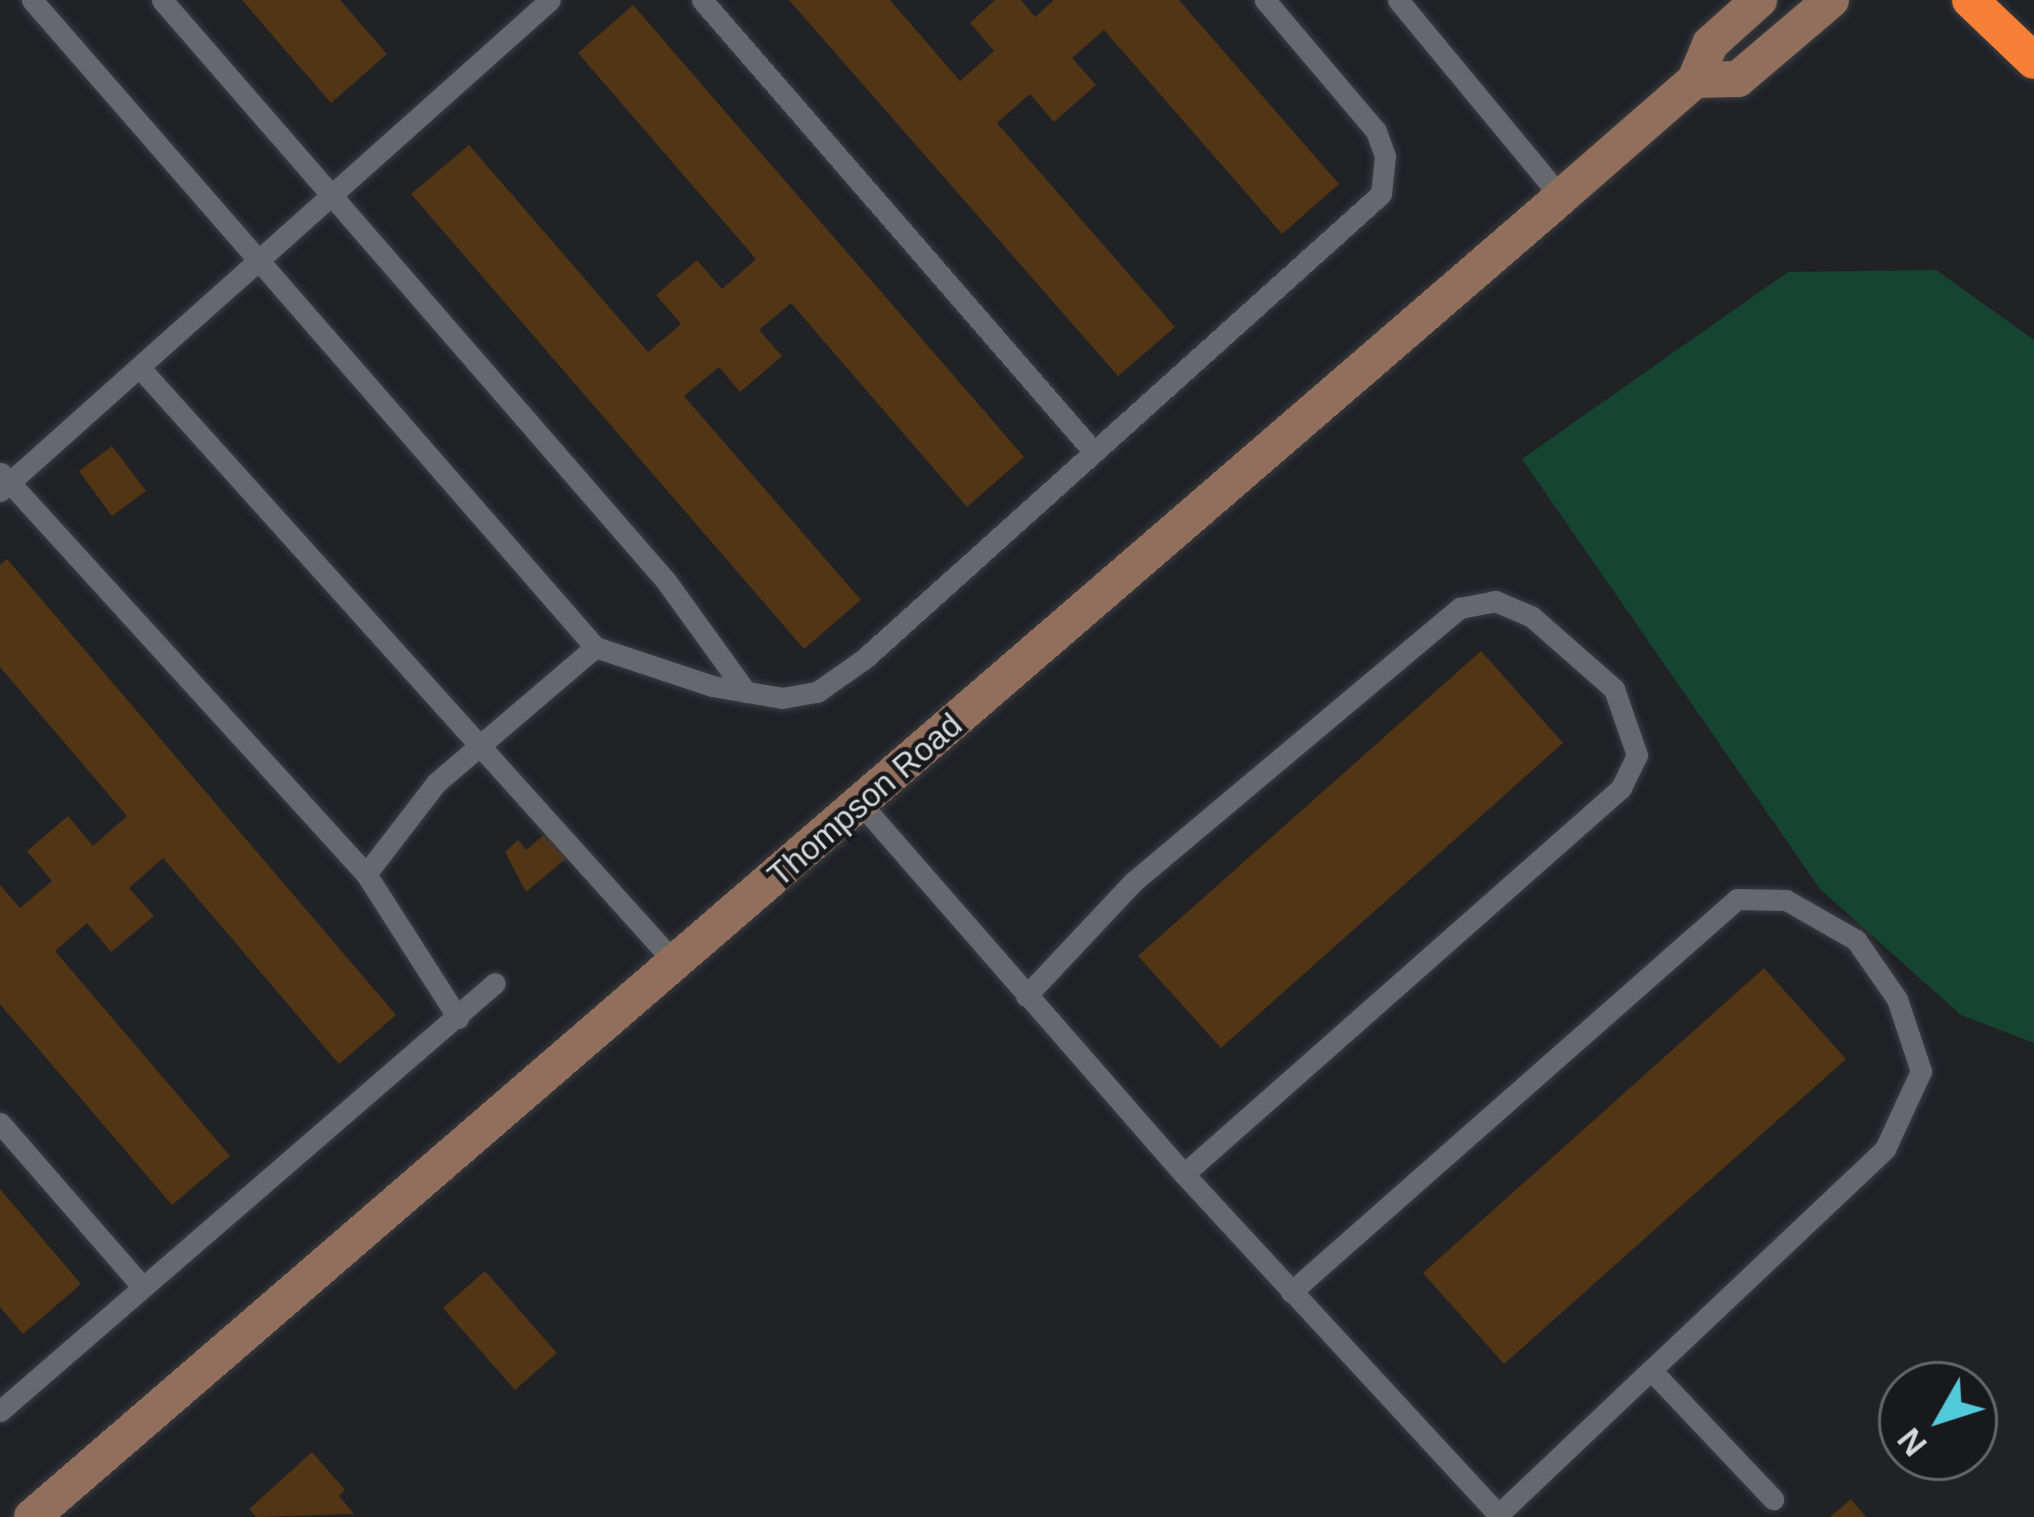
<!DOCTYPE html>
<style>
body{margin:0}
#map{position:relative;width:2034px;height:1517px;overflow:hidden;background:#202226;font-family:Arial,sans-serif}
div>[style]{position:absolute}
[style*='--x']{left:calc(var(--x)*1px);top:calc(var(--y)*1px);width:calc(var(--w)*1px);rotate:calc(var(--a)*1deg)}
.green>*{inset:0;background:#154530}
.building>*{inset:0;background:#523514}
.roads{filter:drop-shadow(0 0 3px #3b3c40) drop-shadow(0 0 3px #3b3c40)}
.lane>*{height:21px;margin:-10.5px;padding:0 10.5px;transform-origin:10.5px;border-radius:10.5px;background:#65686c}
.secondary>*{height:36px;margin:-18px;padding:0 18px;transform-origin:18px;border-radius:18px;background:#916f5c}
.highway>*{height:36px;margin:-18px;padding:0 18px;transform-origin:18px;border-radius:18px;background:#f87f36}
span{translate:-50% -50%;white-space:nowrap;text-align:center;line-height:1.15;-webkit-text-stroke:9px #17191c;paint-order:stroke}
.street-label{font-size:33px;color:#d7d8db}
.north{position:absolute;left:1878px;top:1361px;width:120px;height:120px;box-sizing:border-box;background:#17191c;border:3px solid #646568;border-radius:50%;rotate:231deg;font-size:33px;font-weight:700;line-height:48px;text-align:center;color:#d7d8db}
.north::after{content:'';display:block;margin:auto;width:42px;height:54px;background:#53cadc;clip-path:polygon(50% 0,100% 100%,50% 72%,0 100%)}
</style>
<div id="map">
<div class="green">
<div style="clip-path:polygon(1936px 270px,2034px 340px,2034px 1043px,1961px 1015px,1820px 889px,1522px 459px,1788px 272px)"></div>
</div>
<div class="building">
<div style="clip-path:polygon(242px 0,340px 0,387px 54px,331px 103px)"></div>
<div style="clip-path:polygon(789px 0,890px 0,960px 81px,994px 51px,970px 23px,995px 0,1021px 0,1035px 17px,1054px 0,1179px 0,1339px 184px,1282px 234px,1104px 30px,1072px 58px,1096px 85px,1054px 122px,1030px 94px,997px 123px,1175px 327px,1118px 376px)"></div>
<div style="clip-path:polygon(633px 5px,1024px 457px,967px 507px,791px 303px,759px 330px,782px 356px,740px 392px,719px 367px,684px 396px,861px 600px,804px 649px,411px 194px,469px 145px,648px 352px,681px 324px,656px 295px,697px 260px,722px 289px,756px 259px,578px 53px)"></div>
<div style="clip-path:polygon(112px 446px,146px 491px,112px 516px,79px 471px)"></div>
<div style="clip-path:polygon(7px 559px,396px 1015px,339px 1064px,163px 858px,129px 888px,154px 916px,111px 952px,87px 923px,55px 951px,230px 1156px,172px 1205px,0 1004px,0 885px,20px 908px,52px 881px,27px 851px,68px 816px,93px 846px,127px 816px,0 667px,0 565px)"></div>
<div style="clip-path:polygon(1481px 651px,1563px 743px,1221px 1048px,1138px 956px)"></div>
<div style="clip-path:polygon(550px 830px,570px 855px,526px 892px,505px 852px,518px 840px,526px 850px)"></div>
<div style="clip-path:polygon(1764px 968px,1846px 1059px,1504px 1364px,1423px 1273px)"></div>
<div style="clip-path:polygon(0 1189px,81px 1284px,23px 1334px,0 1307px)"></div>
<div style="clip-path:polygon(485px 1271px,557px 1353px,515px 1390px,443px 1308px)"></div>
<div style="clip-path:polygon(312px 1452px,345px 1490px,339px 1496px,354px 1514px,256px 1517px,249px 1509px)"></div>
<div style="clip-path:polygon(1851px 1499px,1866px 1517px,1830px 1517px)"></div>
</div>
<div class="roads">
<div class="lane">
<div style="--x:32;--y:0;--w:858;--a:48.97"></div>
<div style="--x:595;--y:647;--w:123;--a:18.4"></div>
<div style="--x:712;--y:686;--w:71;--a:9.7"></div>
<div style="--x:782;--y:698;--w:36;--a:-10"></div>
<div style="--x:817;--y:692;--w:57;--a:-35.1"></div>
<div style="--x:864;--y:659;--w:695;--a:-41.97"></div>
<div style="--x:1381;--y:194;--w:38;--a:-84"></div>
<div style="--x:1385;--y:156;--w:27;--a:-110"></div>
<div style="--x:1376;--y:131;--w:172;--a:-130.3"></div>
<div style="--x:162;--y:0;--w:769;--a:49.06"></div>
<div style="--x:666;--y:581;--w:137;--a:54.2"></div>
<div style="--x:702;--y:0;--w:598;--a:49.07"></div>
<div style="--x:1398;--y:0;--w:256;--a:50.4"></div>
<div style="--x:140;--y:368;--w:802;--a:48.03"></div>
<div style="--x:1;--y:473;--w:542;--a:47.69"></div>
<div style="--x:366;--y:874;--w:171;--a:57.4"></div>
<div style="--x:0;--y:491;--w:737;--a:-41.76"></div>
<div style="--x:861;--y:804;--w:491;--a:48.9"></div>
<div style="--x:1184;--y:1174;--w:466;--a:47.3"></div>
<div style="--x:366;--y:874;--w:115;--a:-52.4"></div>
<div style="--x:436;--y:783;--w:209;--a:-40.5"></div>
<div style="--x:1026;--y:996;--w:156;--a:-46.8"></div>
<div style="--x:1133;--y:882;--w:427;--a:-40"></div>
<div style="--x:1460;--y:608;--w:36;--a:-11"></div>
<div style="--x:1495;--y:601;--w:39;--a:23"></div>
<div style="--x:1531;--y:616;--w:111;--a:41.3"></div>
<div style="--x:1614;--y:689;--w:70;--a:70.8"></div>
<div style="--x:1637;--y:755;--w:37;--a:116"></div>
<div style="--x:1621;--y:788;--w:583;--a:138.55"></div>
<div style="--x:0;--y:1123;--w:215;--a:49"></div>
<div style="--x:1291;--y:1292;--w:594;--a:-41.39"></div>
<div style="--x:1737;--y:899;--w:49;--a:1.2"></div>
<div style="--x:1786;--y:900;--w:81;--a:29.7"></div>
<div style="--x:1856;--y:940;--w:72;--a:55.2"></div>
<div style="--x:1897;--y:999;--w:76;--a:71.6"></div>
<div style="--x:1921;--y:1071;--w:86;--a:114.8"></div>
<div style="--x:1885;--y:1149;--w:322;--a:136.6"></div>
<div style="--x:0;--y:1411;--w:654;--a:-40.85"></div>
<div style="--x:1498;--y:1515;--w:211;--a:-43.5"></div>
<div style="--x:1651;--y:1370;--w:178;--a:46.6"></div>
</div>
<div class="secondary">
<div style="--x:1695;--y:80;--w:43;--a:-1.3"></div>
<div style="--x:1738;--y:79;--w:122;--a:-40.3"></div>
<div style="--x:32;--y:1517;--w:2020;--a:-40.8"></div>
<div style="--x:1561;--y:197;--w:178;--a:-41.1"></div>
<div style="--x:1695;--y:80;--w:39;--a:-67"></div>
<div style="--x:1710;--y:44;--w:66;--a:-41.9"></div>
</div>
<div class="highway">
<div style="--x:1970;--y:0;--w:88;--a:43.6"></div>
</div>
</div>
<div class="street-label">
<span style="left:865px;top:800px;rotate:-41deg">Thompson Road</span>
</div>
<div class="north">N</div>
</div>
